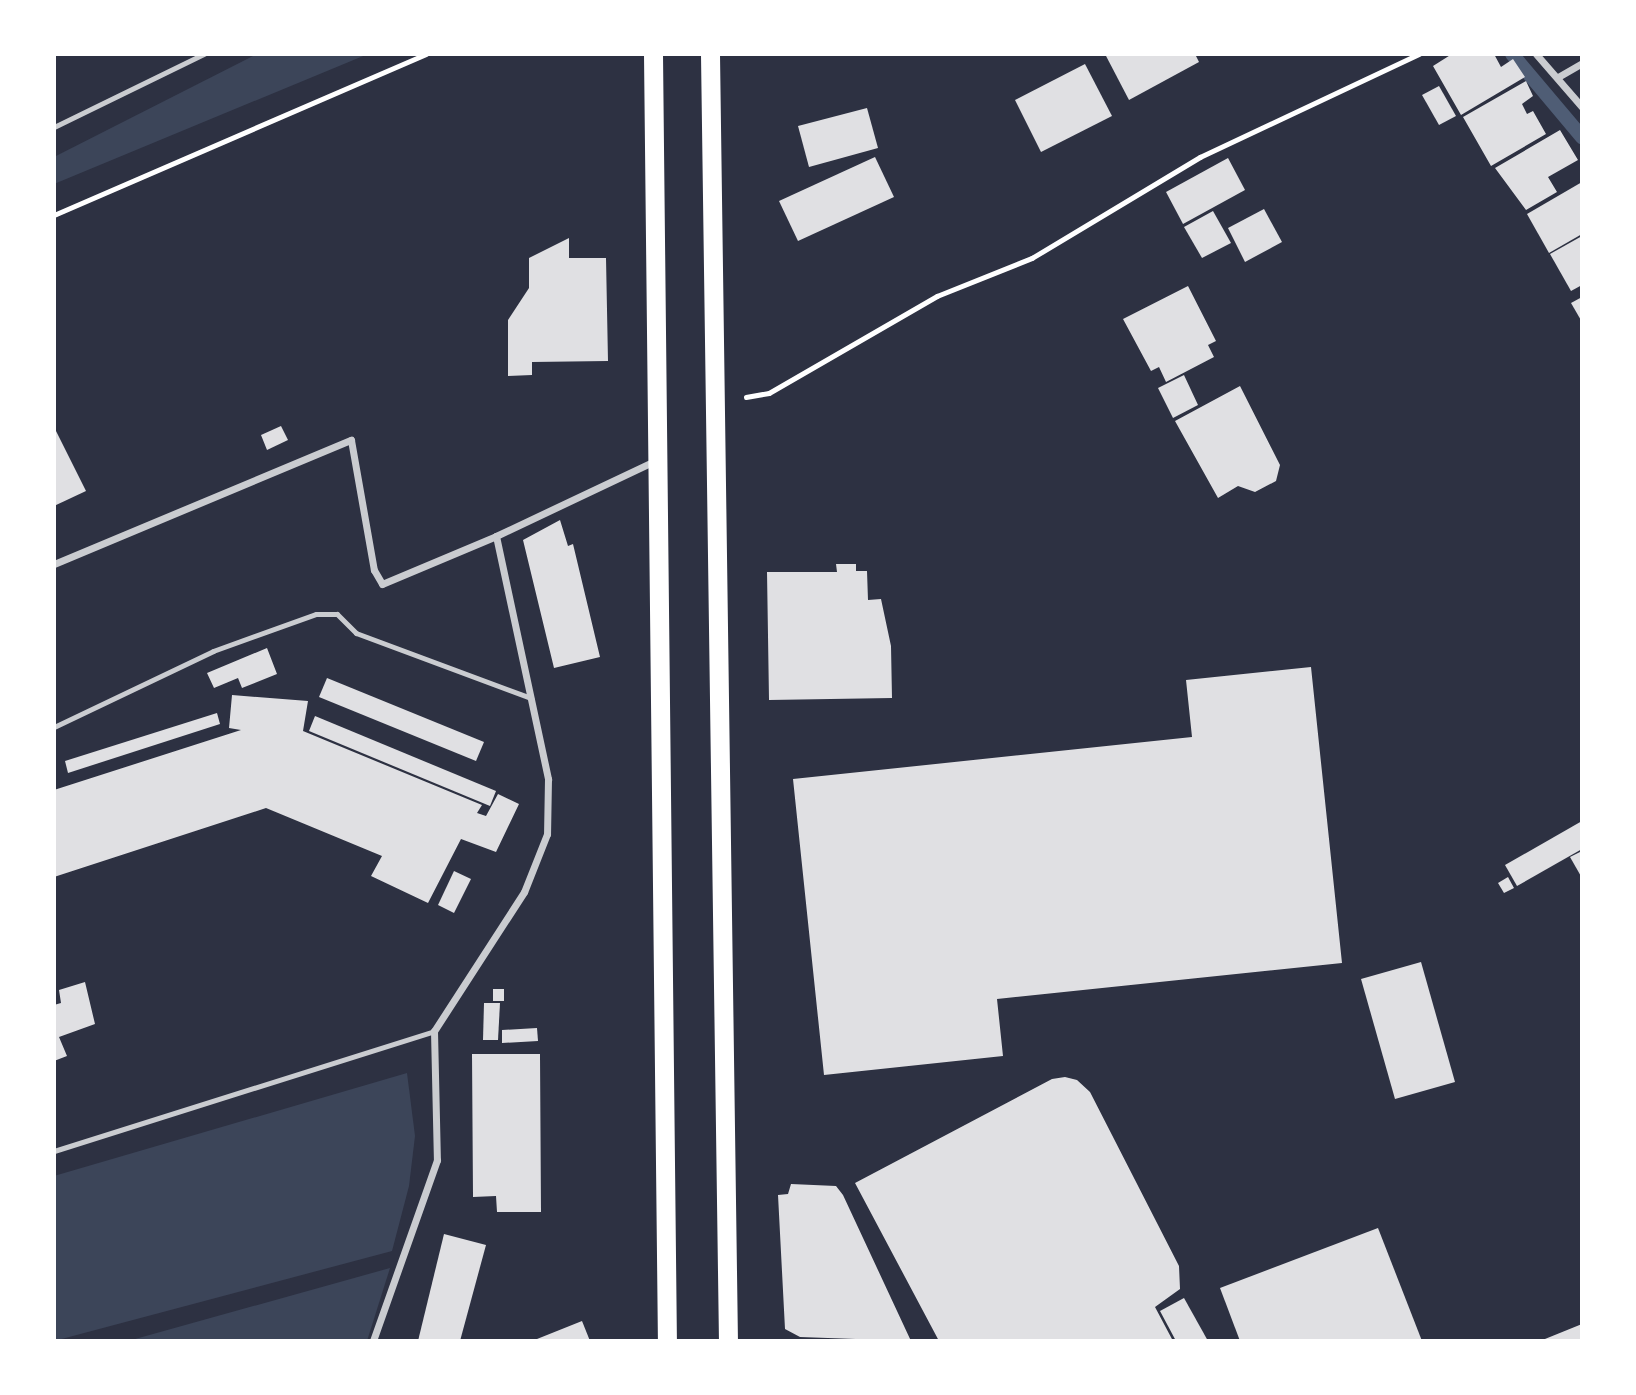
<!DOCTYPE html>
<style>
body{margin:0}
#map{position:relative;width:1636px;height:1395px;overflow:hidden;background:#2d3142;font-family:Poppins,sans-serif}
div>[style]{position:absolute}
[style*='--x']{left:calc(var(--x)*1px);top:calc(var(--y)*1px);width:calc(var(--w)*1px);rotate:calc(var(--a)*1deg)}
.green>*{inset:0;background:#3c4559}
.stream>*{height:14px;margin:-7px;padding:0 7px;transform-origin:7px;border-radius:7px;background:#4f5d75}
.building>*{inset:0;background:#e0e0e3}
.path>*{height:4.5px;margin:-2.25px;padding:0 2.25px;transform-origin:2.25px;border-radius:2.25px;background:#fff}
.service>*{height:5px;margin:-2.5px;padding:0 2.5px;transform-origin:2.5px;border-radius:2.5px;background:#caccd0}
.minor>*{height:7px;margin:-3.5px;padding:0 3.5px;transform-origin:3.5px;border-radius:3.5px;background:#caccd0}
.trunk>*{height:19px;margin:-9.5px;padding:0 9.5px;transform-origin:9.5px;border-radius:9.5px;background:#fff}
span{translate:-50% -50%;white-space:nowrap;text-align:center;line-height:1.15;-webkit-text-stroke:7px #fff;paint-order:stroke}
.frame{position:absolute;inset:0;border:56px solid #fff;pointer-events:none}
</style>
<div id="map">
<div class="green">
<div style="clip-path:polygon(257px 54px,368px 54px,54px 184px,54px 157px)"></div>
<div style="clip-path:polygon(407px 1073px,415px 1136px,409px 1186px,392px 1251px,54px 1341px,54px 1176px)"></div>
<div style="clip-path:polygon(390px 1268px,367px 1341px,128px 1341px)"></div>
</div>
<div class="stream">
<div style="--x:1512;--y:54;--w:109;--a:49.9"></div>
</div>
<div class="building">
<div style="clip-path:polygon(1105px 54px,1195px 54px,1199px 62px,1129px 100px)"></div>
<div style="clip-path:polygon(1452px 54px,1494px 54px,1501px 67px,1513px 59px,1525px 77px,1461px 115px,1433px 66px)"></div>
<div style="clip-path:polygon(1085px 64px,1112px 116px,1041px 152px,1015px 100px)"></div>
<div style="clip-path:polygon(1526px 81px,1533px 96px,1522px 104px,1527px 114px,1533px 111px,1546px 134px,1491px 166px,1463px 117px)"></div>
<div style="clip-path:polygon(1439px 86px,1456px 116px,1439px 125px,1422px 95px)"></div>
<div style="clip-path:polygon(867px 108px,878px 148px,809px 167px,798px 126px)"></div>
<div style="clip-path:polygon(1560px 130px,1578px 160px,1548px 177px,1557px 192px,1526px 210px,1495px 168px)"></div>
<div style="clip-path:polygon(875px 157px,894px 197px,798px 241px,779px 201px)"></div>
<div style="clip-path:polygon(1228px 158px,1245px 190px,1183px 224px,1166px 192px)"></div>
<div style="clip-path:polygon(1582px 182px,1582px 234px,1549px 253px,1527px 214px)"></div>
<div style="clip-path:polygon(1264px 209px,1282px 242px,1245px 262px,1228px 228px)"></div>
<div style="clip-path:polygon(1213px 211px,1231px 243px,1202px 258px,1184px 227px)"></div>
<div style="clip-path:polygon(1582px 236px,1582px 285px,1571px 291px,1550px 254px)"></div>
<div style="clip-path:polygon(569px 238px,569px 258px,606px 258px,608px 361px,532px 362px,532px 375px,508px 376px,508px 320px,529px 288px,529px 258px)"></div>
<div style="clip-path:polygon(1188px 286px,1216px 341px,1208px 345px,1214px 357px,1166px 382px,1159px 367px,1151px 371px,1123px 319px)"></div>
<div style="clip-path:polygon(1582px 297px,1582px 322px,1571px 303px)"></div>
<div style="clip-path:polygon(1184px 375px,1198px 405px,1173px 418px,1158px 388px)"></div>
<div style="clip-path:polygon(1240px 386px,1280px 465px,1276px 481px,1255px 492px,1238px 486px,1218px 498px,1175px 421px)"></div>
<div style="clip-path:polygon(281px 426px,288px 440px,267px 450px,261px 435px)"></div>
<div style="clip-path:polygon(54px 427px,86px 491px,54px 506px)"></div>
<div style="clip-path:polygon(560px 520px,568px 546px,573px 544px,600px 657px,554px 668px,523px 540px)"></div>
<div style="clip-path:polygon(836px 564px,856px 564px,856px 571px,867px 571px,868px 600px,881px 599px,891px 646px,892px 698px,769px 700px,767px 572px,837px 572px)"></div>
<div style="clip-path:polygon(267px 648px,277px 674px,242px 688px,238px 678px,214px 688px,207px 673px)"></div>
<div style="clip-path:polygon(1311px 667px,1342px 963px,997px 999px,1003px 1056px,824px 1075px,793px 779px,1192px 737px,1186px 680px)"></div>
<div style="clip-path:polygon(327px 678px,484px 742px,476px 761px,319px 697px)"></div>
<div style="clip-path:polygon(232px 695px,308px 701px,303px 731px,482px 805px,477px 813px,486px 816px,498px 794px,519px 804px,496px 852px,461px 839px,428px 903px,371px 876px,382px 856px,266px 808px,54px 877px,54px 790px,241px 730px,229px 728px)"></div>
<div style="clip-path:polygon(217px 713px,220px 724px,68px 773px,65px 761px)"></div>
<div style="clip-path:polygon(315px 716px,496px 791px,490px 806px,309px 731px)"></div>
<div style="clip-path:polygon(1582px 821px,1582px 849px,1517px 886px,1505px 865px)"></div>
<div style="clip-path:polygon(1582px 851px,1582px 878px,1570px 857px)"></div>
<div style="clip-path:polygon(454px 871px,471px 879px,454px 913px,438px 905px)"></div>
<div style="clip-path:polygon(1508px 877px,1514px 888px,1504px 893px,1498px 883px)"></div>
<div style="clip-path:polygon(1421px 962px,1455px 1082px,1395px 1099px,1361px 979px)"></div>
<div style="clip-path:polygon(85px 982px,95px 1024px,59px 1037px,67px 1056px,54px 1061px,54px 1005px,61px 1003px,59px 990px)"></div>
<div style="clip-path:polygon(493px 989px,504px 989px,504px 1001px,493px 1001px)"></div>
<div style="clip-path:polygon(484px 1003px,500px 1003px,498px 1040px,483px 1040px)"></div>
<div style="clip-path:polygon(537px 1028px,538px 1041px,502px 1043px,502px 1030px)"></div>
<div style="clip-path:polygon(472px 1054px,540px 1054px,541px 1212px,497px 1212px,496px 1196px,473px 1197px)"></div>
<div style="clip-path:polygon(1065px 1077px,1077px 1080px,1090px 1092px,1179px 1266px,1180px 1289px,1155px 1307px,1173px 1341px,939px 1341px,855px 1183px,1052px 1079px)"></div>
<div style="clip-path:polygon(791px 1184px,836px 1186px,843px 1195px,911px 1341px,800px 1337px,785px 1329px,778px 1195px,788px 1194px)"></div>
<div style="clip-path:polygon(1378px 1228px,1422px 1341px,1240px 1341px,1220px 1288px)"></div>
<div style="clip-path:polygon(444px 1234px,486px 1245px,460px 1341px,418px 1341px)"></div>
<div style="clip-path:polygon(1184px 1298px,1208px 1341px,1176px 1341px,1160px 1311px)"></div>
<div style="clip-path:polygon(582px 1321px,590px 1341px,532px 1341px)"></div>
<div style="clip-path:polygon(1582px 1324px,1582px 1341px,1540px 1341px)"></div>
</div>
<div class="path">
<div style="--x:54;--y:215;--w:405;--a:-23.4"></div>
<div style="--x:746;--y:397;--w:23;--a:-10"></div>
<div style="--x:769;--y:393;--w:194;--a:-30"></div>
<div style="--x:937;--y:296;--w:102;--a:-21.8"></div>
<div style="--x:1032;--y:258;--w:196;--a:-31"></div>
<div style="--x:1200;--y:157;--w:242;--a:-25.2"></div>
</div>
<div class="service">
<div style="--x:54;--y:127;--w:167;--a:-26"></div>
<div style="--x:54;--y:727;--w:176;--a:-25.5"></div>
<div style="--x:213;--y:651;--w:109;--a:-19.8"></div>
<div style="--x:316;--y:614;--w:21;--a:0"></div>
<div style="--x:337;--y:614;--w:27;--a:45"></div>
<div style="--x:356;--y:633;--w:187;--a:20.4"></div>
<div style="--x:54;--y:1151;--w:398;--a:-17.5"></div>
</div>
<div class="minor">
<div style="--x:1536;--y:54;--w:70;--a:49"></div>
<div style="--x:1558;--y:77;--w:28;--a:-30"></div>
<div style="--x:496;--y:536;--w:178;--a:-25.3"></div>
<div style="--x:54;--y:564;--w:322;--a:-22.7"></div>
<div style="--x:351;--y:440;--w:132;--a:80"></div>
<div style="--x:374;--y:570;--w:16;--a:60"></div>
<div style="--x:382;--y:584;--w:124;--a:-22.8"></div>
<div style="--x:496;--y:536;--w:249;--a:77.9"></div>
<div style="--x:548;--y:779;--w:55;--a:91"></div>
<div style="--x:547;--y:834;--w:62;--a:111.6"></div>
<div style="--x:524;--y:892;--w:166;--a:122.9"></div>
<div style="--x:434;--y:1031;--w:129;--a:88.7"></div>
<div style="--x:437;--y:1160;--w:192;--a:109.5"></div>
</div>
<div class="trunk">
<div style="--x:653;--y:54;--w:1287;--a:89.38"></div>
<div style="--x:710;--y:54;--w:1287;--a:89.2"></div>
</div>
<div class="frame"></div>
</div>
